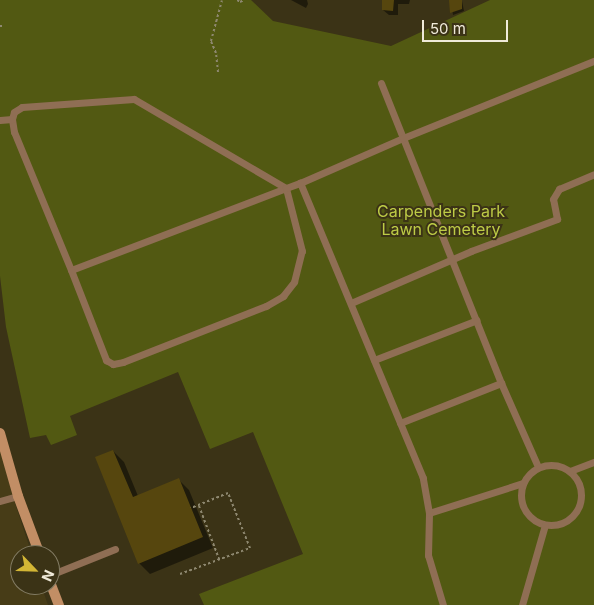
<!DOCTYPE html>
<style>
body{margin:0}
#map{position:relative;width:594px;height:605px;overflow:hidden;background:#3b3316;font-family:Inter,sans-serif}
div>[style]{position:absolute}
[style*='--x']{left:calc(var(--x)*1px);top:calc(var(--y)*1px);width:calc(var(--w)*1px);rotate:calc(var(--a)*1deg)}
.built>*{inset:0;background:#473c17}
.green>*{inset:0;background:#525912}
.shadow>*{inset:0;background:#0007}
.building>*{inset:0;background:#56460e}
.path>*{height:2px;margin-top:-1px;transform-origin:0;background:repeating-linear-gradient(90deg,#8e8870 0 2.5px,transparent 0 5px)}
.service>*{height:7px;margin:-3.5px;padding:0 3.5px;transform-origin:3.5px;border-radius:3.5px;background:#8f6e54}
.service>.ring{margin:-3.5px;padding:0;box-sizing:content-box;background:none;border:7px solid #8f6e54;border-radius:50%}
.secondary>*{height:10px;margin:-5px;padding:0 5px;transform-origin:5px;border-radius:5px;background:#c28e65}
span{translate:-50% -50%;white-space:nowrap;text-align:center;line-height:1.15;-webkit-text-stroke:4px #3b3316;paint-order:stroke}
.park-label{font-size:16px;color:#bdcb46}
.north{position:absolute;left:10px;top:545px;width:50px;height:50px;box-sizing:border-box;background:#3b3316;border:1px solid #837c64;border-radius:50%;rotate:114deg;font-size:14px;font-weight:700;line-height:20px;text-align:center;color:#efead9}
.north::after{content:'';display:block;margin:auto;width:18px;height:22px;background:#d3b635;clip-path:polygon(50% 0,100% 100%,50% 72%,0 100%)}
.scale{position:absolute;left:422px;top:20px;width:86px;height:22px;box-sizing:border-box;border:2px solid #efead9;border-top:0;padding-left:6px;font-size:15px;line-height:18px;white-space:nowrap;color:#efead9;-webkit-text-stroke:4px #3b3316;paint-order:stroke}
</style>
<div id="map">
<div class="built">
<div style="clip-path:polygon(0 446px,13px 497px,32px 555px,20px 555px,20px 585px,41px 585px,48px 605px,0 605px)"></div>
</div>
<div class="green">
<div style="clip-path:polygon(0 0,251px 0,273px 21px,391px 46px,490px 0,594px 0,594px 605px,204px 605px,199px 594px,303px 554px,253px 432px,210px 449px,178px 372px,70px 416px,77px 435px,51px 445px,46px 435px,30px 438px,6px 327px,0 276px)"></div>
</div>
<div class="shadow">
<div style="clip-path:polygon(291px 0,307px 0,308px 4px,306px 8px)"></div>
<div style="clip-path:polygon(384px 0,410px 0,409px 4px,398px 4px,398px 15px,389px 15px,383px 10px)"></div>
<div style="clip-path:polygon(462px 1px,464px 11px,453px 15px,451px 2px)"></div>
<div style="clip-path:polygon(113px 451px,124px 462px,138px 496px,178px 479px,189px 490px,213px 548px,150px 574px,139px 563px)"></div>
</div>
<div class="building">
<div style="clip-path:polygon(382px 0,394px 0,393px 11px,382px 10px)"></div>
<div style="clip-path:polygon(449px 0,462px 0,462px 9px,450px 13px)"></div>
<div style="clip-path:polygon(113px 450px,133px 497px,179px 478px,203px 537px,138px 564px,95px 457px)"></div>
</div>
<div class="path">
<div style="--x:237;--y:0;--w:4;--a:34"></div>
<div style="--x:240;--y:2;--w:4;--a:-27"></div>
<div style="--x:0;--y:26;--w:5;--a:0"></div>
<div style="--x:218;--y:72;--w:19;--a:-96"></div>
<div style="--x:216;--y:53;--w:13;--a:-113"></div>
<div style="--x:211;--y:41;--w:42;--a:-75"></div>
<div style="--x:199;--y:506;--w:57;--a:69.3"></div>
<div style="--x:180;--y:574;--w:75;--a:-20.4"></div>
<div style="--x:250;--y:548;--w:59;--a:-111.8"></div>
<div style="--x:228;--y:493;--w:40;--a:158"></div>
</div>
<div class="service">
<div style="--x:381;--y:83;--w:323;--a:68.2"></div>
<div style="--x:501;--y:383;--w:92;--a:66.2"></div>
<div style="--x:134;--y:99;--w:176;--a:30.4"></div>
<div style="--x:286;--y:188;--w:230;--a:159.1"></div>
<div style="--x:71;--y:270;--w:149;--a:-112.4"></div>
<div style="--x:14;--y:132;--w:13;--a:-99"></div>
<div style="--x:12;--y:119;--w:7;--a:-74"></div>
<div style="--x:14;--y:112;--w:9;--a:-32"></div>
<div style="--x:22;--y:107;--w:112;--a:-4.1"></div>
<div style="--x:0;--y:120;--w:12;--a:-5"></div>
<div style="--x:71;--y:270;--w:97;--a:68.7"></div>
<div style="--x:106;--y:360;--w:8;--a:30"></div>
<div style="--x:113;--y:364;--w:10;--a:-11"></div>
<div style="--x:123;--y:362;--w:154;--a:-21.4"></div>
<div style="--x:266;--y:306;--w:20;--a:-30"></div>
<div style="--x:283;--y:296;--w:18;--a:-52"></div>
<div style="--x:294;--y:282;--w:32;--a:-76"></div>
<div style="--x:302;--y:251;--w:65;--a:-104.3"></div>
<div style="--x:286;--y:188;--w:15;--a:-20"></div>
<div style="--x:351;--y:303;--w:131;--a:-23.4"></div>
<div style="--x:471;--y:251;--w:92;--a:-20.4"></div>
<div style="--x:557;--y:219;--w:20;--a:-101"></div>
<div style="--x:553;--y:199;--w:12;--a:-59"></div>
<div style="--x:559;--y:189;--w:38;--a:-23"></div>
<div style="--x:374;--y:360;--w:110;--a:-21.2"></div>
<div style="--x:400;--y:423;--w:109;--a:-21.6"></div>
<div class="ring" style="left:521px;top:465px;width:53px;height:53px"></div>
<div style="--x:570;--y:471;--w:26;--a:-21"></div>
<div style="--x:0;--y:501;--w:19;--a:-16"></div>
<div style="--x:429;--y:513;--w:99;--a:-17.7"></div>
<div style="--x:50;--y:575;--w:70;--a:-21.8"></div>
<div style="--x:443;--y:605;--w:52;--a:-106.7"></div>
<div style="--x:428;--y:555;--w:42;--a:-88.6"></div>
<div style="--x:429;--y:513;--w:36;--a:-100"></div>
<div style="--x:423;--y:478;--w:320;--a:-112.6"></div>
<div style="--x:300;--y:183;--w:112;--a:-23.6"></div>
<div style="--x:403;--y:138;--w:206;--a:-22"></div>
<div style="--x:522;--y:605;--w:83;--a:-74"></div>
</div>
<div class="secondary">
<div style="--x:0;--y:433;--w:66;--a:74.1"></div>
<div style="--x:18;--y:496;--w:63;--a:69.6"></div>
<div style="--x:50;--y:582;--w:25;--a:69"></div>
</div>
<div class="park-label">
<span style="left:441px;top:220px">Carpenders Park<br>Lawn Cemetery</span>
</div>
<div class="north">N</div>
<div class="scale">50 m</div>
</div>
